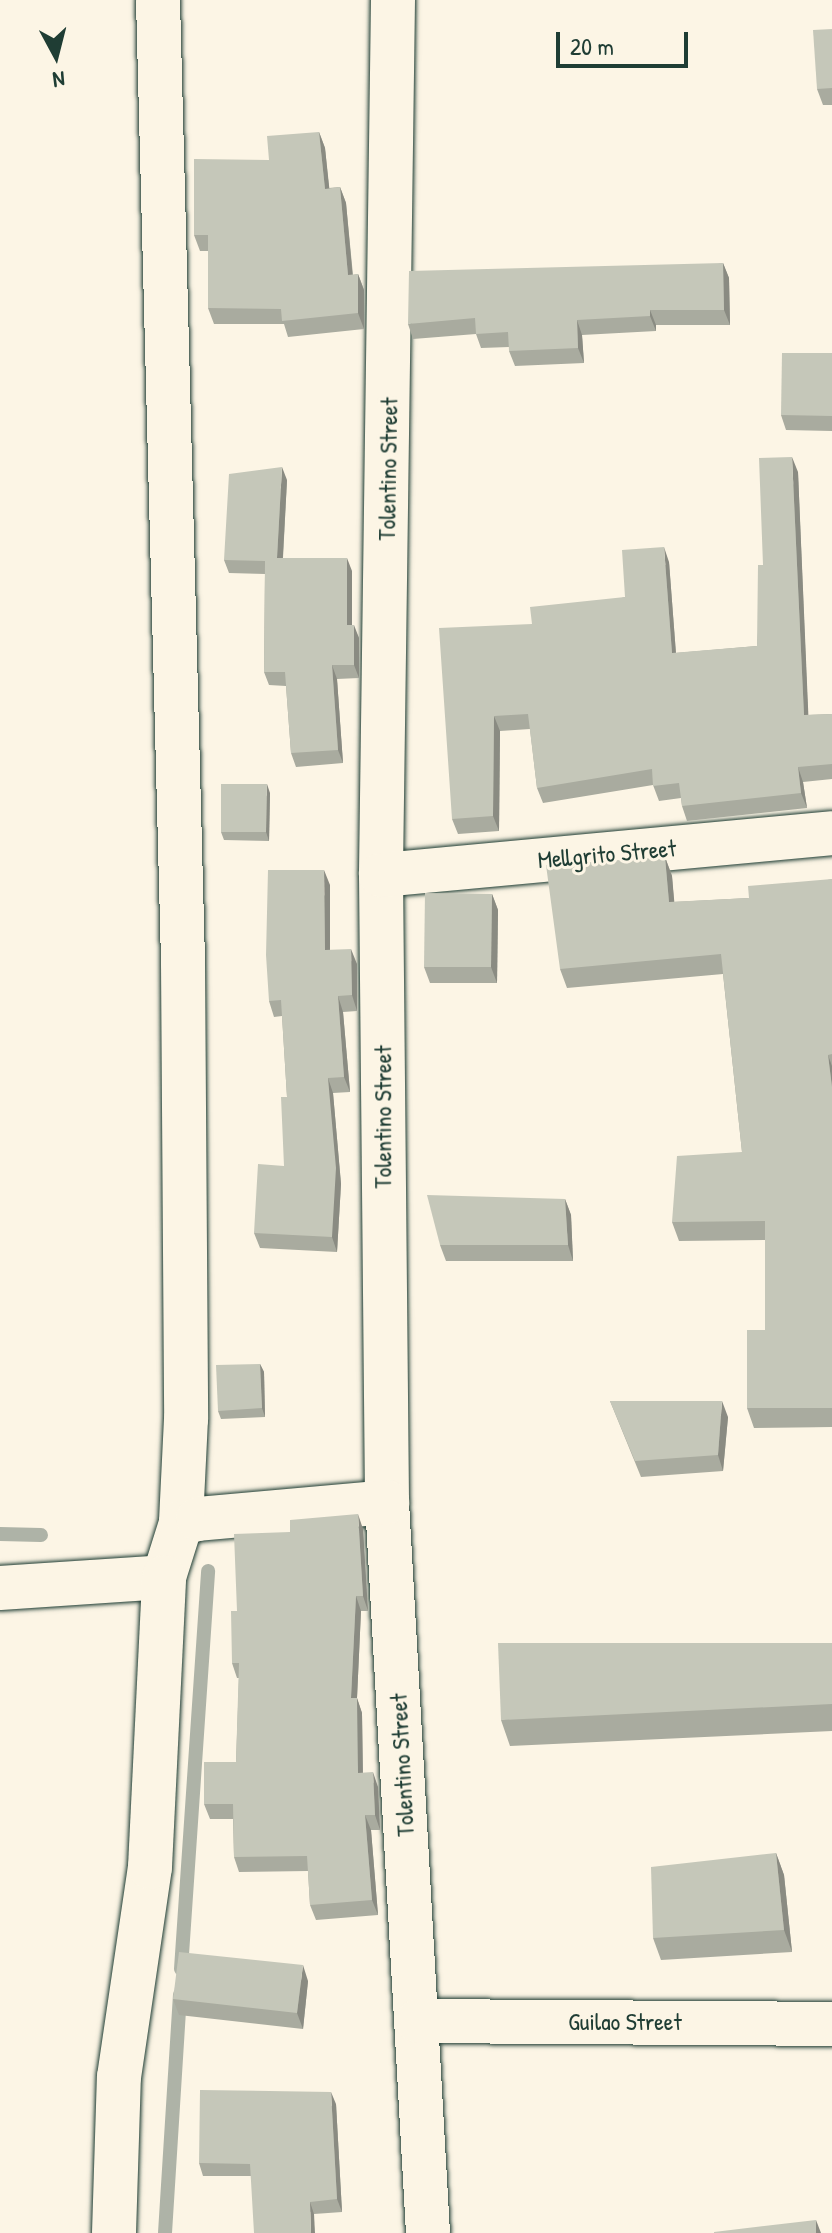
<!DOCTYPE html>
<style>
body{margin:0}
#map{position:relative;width:832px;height:2233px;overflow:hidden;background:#fcf5e5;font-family:"Patrick Hand",sans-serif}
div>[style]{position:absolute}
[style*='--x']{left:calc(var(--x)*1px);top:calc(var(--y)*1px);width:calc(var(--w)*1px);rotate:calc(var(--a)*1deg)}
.stream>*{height:14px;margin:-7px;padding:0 7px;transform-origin:7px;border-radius:7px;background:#aeb3a7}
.roads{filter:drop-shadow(0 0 2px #1f3d34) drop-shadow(0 0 2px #1f3d34)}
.minor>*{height:44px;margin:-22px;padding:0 22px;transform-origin:22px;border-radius:22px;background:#fcf5e5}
.wall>*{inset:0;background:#a9ab9f}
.shaded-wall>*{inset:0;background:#8a8b82}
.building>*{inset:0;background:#c5c7b9}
span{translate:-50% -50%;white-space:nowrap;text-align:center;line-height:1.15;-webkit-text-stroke:6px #fcf5e5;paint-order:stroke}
.street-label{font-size:24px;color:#1f3d34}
.north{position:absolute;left:16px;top:16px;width:80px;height:80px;-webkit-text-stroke:6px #fcf5e5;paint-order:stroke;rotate:173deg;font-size:22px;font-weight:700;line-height:32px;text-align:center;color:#1f3d34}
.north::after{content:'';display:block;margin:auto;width:28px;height:36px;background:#1f3d34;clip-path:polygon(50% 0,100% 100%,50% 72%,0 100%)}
.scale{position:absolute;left:556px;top:32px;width:132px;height:36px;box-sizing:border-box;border:4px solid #1f3d34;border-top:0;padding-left:10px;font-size:24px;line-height:28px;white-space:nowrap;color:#1f3d34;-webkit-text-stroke:6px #fcf5e5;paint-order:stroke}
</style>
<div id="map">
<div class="stream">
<div style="--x:0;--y:1534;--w:41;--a:1.4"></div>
<div style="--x:181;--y:1969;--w:399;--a:-86.1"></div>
<div style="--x:165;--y:2233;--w:239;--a:-86.4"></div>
</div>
<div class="roads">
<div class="minor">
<div style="--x:158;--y:0;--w:963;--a:88.51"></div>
<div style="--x:183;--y:963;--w:456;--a:89.6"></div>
<div style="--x:186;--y:1419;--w:104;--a:92.8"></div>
<div style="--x:393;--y:0;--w:875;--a:90.79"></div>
<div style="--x:381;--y:875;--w:627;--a:89.45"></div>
<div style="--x:387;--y:1502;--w:732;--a:86.79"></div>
<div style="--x:381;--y:875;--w:453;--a:-5.3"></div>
<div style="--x:0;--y:1588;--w:164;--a:-3.8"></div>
<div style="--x:164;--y:1577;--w:57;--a:-72.5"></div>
<div style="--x:181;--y:1523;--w:17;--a:-13"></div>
<div style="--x:198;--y:1519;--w:190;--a:-5.1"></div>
<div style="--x:418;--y:2021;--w:414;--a:0.4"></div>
<div style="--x:114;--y:2233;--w:156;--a:-88.2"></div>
<div style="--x:119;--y:2077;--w:212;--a:-81.6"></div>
<div style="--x:150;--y:1867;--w:290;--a:-87.2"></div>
</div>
</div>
<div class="wall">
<div style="clip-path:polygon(832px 29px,832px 105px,823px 105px,817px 89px)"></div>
<div style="clip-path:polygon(319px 132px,325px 148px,329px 188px,340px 187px,346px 203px,353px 275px,358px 274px,364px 290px,364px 329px,288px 337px,284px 324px,214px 324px,208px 308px,208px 251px,200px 251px,194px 235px,269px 160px)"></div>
<div style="clip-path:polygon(723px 263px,729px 278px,730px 325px,656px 325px,656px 331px,582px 335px,584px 363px,515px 366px,509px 351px,509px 347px,481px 348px,476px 334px,413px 339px,408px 324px)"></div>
<div style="clip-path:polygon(832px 353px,832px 431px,786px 430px,781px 415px)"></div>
<div style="clip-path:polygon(798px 472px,808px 715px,832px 714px,832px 779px,803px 782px,807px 808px,687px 821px,682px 806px,681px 798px,659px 801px,653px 785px,543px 803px,537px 788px,530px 729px,500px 731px,499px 831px,458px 834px,452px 819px,532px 624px,625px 597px,669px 562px,676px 653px,757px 646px,763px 565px)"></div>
<div style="clip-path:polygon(287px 480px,283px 558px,352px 571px,352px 625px,359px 638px,359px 678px,337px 679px,343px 763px,296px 767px,291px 753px,286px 686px,269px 685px,264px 672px,265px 574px,229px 573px,224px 560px)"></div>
<div style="clip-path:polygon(270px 793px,269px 841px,224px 840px,221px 832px)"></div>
<div style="clip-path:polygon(665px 857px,672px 876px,674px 902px,749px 898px,832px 879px,832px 1427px,754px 1428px,747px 1408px,765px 1330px,765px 1240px,679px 1241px,672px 1222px,742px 1152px,723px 974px,567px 988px,560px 969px)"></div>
<div style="clip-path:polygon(330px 885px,330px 950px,357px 964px,357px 1011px,343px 1012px,350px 1092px,333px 1093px,341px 1184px,337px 1252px,260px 1248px,254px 1233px,284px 1166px,287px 1097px,282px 1016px,274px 1017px,269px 1001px)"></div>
<div style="clip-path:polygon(492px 894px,498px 910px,497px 983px,430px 983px,424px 967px)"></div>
<div style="clip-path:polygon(565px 1199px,571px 1215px,573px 1261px,446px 1261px,440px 1245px)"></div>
<div style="clip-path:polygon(260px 1364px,264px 1372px,265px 1417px,221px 1419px,218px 1411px)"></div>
<div style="clip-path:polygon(610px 1401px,728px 1417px,723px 1471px,641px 1477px)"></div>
<div style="clip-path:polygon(363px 1529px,368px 1611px,361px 1611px,357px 1698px,362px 1713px,363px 1773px,378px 1787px,380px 1830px,371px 1830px,378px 1915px,316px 1920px,310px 1905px,308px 1871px,239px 1872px,234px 1857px,233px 1819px,210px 1819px,204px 1804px,236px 1762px,239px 1678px,237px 1678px,232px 1663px,237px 1611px)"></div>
<div style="clip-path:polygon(832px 1643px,832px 1731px,510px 1746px,501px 1720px)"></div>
<div style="clip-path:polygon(776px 1853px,784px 1875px,792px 1952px,661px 1960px,653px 1938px)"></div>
<div style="clip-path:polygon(308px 1981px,303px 2029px,179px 2015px,173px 1999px)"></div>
<div style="clip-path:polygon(336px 2104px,342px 2212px,314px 2214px,251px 2176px,203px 2176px,199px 2163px)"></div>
</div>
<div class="shaded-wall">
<div style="clip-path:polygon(319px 132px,325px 148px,331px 204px,325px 189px)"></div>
<div style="clip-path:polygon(340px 187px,346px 203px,354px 291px,348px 275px)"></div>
<div style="clip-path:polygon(723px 263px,729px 278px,730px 325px,724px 310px)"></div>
<div style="clip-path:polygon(358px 274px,364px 290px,364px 329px,358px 313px)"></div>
<div style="clip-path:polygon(650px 310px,656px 325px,656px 331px,650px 316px)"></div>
<div style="clip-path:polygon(577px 320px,582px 335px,584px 363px,578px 348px)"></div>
<div style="clip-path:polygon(792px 457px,798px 472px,809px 730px,804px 715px)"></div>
<div style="clip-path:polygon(282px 467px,287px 480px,282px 572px,277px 558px)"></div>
<div style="clip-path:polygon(664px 547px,669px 562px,677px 668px,672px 653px)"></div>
<div style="clip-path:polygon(347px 558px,352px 571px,352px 638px,347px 625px)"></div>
<div style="clip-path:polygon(354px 625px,359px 638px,359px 678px,354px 665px)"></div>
<div style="clip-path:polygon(332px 665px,337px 679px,343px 763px,338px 750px)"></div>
<div style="clip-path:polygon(494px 716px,500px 731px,499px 831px,493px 816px)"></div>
<div style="clip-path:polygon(798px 767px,803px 782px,807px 808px,801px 793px)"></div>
<div style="clip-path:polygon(267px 784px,270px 793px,269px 841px,266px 832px)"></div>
<div style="clip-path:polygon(665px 857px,672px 876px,676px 921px,669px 902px)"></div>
<div style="clip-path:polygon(324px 870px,330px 885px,330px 966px,325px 950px)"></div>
<div style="clip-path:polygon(492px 894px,498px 910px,497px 983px,491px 967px)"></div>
<div style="clip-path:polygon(351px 949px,357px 964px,357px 1011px,352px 995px)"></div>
<div style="clip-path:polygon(338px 996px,343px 1012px,350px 1092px,344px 1077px)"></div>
<div style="clip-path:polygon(828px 1055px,832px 1066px,832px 1087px)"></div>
<div style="clip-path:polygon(328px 1078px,333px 1093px,341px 1184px,337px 1252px,332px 1237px)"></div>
<div style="clip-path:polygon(565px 1199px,571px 1215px,573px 1261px,568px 1245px)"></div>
<div style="clip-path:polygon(260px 1364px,264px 1372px,265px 1417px,262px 1408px)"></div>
<div style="clip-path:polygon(722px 1401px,728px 1417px,723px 1471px,718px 1455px)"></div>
<div style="clip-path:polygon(358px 1514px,363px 1529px,368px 1611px,363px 1596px)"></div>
<div style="clip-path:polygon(356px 1596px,361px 1611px,357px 1698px,362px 1713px,363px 1787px,358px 1773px,351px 1698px)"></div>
<div style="clip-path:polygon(373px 1772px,378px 1787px,380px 1830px,375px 1815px)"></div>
<div style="clip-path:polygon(365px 1815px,371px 1830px,378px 1915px,372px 1900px)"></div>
<div style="clip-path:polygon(776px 1853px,784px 1875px,792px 1952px,784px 1930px)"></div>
<div style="clip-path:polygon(303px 1965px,308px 1981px,303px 2029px,297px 2013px)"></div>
<div style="clip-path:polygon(331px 2092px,336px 2104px,342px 2212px,337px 2199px)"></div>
<div style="clip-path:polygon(310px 2202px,314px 2214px,315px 2233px,311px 2233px)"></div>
<div style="clip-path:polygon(816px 2220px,821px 2233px,816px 2233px)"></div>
</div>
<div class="building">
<div style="clip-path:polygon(832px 29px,832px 88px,817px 89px,813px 30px)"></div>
<div style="clip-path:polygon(319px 132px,325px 189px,340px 187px,348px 275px,358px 274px,358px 313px,282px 321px,281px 309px,208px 308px,208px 235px,194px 235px,194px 159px,269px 160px,267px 136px)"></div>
<div style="clip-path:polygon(723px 263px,724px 310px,650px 310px,650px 316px,577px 320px,578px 348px,509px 351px,508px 332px,476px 334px,475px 318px,408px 324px,409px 271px)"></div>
<div style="clip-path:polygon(782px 353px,832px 353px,832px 416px,781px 415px)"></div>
<div style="clip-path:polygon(792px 457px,804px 715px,832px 714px,832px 764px,798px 767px,801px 793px,682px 806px,679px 783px,653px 786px,652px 769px,537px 788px,528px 714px,494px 716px,493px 816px,452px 819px,439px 628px,532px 624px,530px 607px,625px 597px,622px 550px,664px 547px,672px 653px,757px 646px,758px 565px,763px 565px,759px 458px)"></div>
<div style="clip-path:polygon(282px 467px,277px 558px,347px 558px,347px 625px,354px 625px,354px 665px,332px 665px,338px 750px,291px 753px,285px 672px,264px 672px,265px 561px,224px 560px,229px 474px)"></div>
<div style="clip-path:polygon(221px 784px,267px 784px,266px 832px,221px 832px)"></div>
<div style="clip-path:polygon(665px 857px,669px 902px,749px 898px,748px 886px,832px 879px,832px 1054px,828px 1055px,832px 1087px,832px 1408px,747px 1408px,747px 1330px,765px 1330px,765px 1221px,672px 1222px,677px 1156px,742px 1152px,721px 954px,560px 969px,546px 865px)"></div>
<div style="clip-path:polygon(268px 870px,324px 870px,325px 950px,351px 949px,352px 995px,338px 996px,344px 1077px,328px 1078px,336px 1168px,332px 1237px,254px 1233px,258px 1164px,284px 1166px,281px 1097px,287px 1097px,281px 1000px,269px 1001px,266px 955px)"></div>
<div style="clip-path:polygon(425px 893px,492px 894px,491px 967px,424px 967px)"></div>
<div style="clip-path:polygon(427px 1195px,565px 1199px,568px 1245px,440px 1245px)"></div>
<div style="clip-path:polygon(260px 1364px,262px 1408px,218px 1411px,216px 1365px)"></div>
<div style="clip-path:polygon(610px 1401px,722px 1401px,718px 1455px,635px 1461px)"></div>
<div style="clip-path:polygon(358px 1514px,363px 1596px,356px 1596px,351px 1698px,357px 1698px,358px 1773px,373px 1772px,375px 1815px,365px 1815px,372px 1900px,310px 1905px,307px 1856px,234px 1857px,233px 1804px,204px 1804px,204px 1762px,236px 1762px,239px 1663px,232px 1663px,231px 1611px,237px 1611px,234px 1534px,290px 1532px,290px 1520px)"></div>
<div style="clip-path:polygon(498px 1643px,832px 1643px,832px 1704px,501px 1720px)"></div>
<div style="clip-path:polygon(776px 1853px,784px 1930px,653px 1938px,651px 1867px)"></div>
<div style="clip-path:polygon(179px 1952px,303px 1965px,297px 2013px,173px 1999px)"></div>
<div style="clip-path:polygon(200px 2090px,331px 2092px,337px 2199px,310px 2202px,311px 2233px,254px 2233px,250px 2164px,199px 2163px)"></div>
<div style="clip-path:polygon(816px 2220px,816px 2233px,714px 2233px,714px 2232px)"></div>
</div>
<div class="street-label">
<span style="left:388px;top:469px;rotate:-89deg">Tolentino Street</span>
<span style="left:607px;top:854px;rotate:-5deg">Mellgrito Street</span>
<span style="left:383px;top:1117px;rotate:-90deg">Tolentino Street</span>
<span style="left:402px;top:1765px;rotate:-93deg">Tolentino Street</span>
<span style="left:625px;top:2022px">Guilao Street</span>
</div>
<div class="north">N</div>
<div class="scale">20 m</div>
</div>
